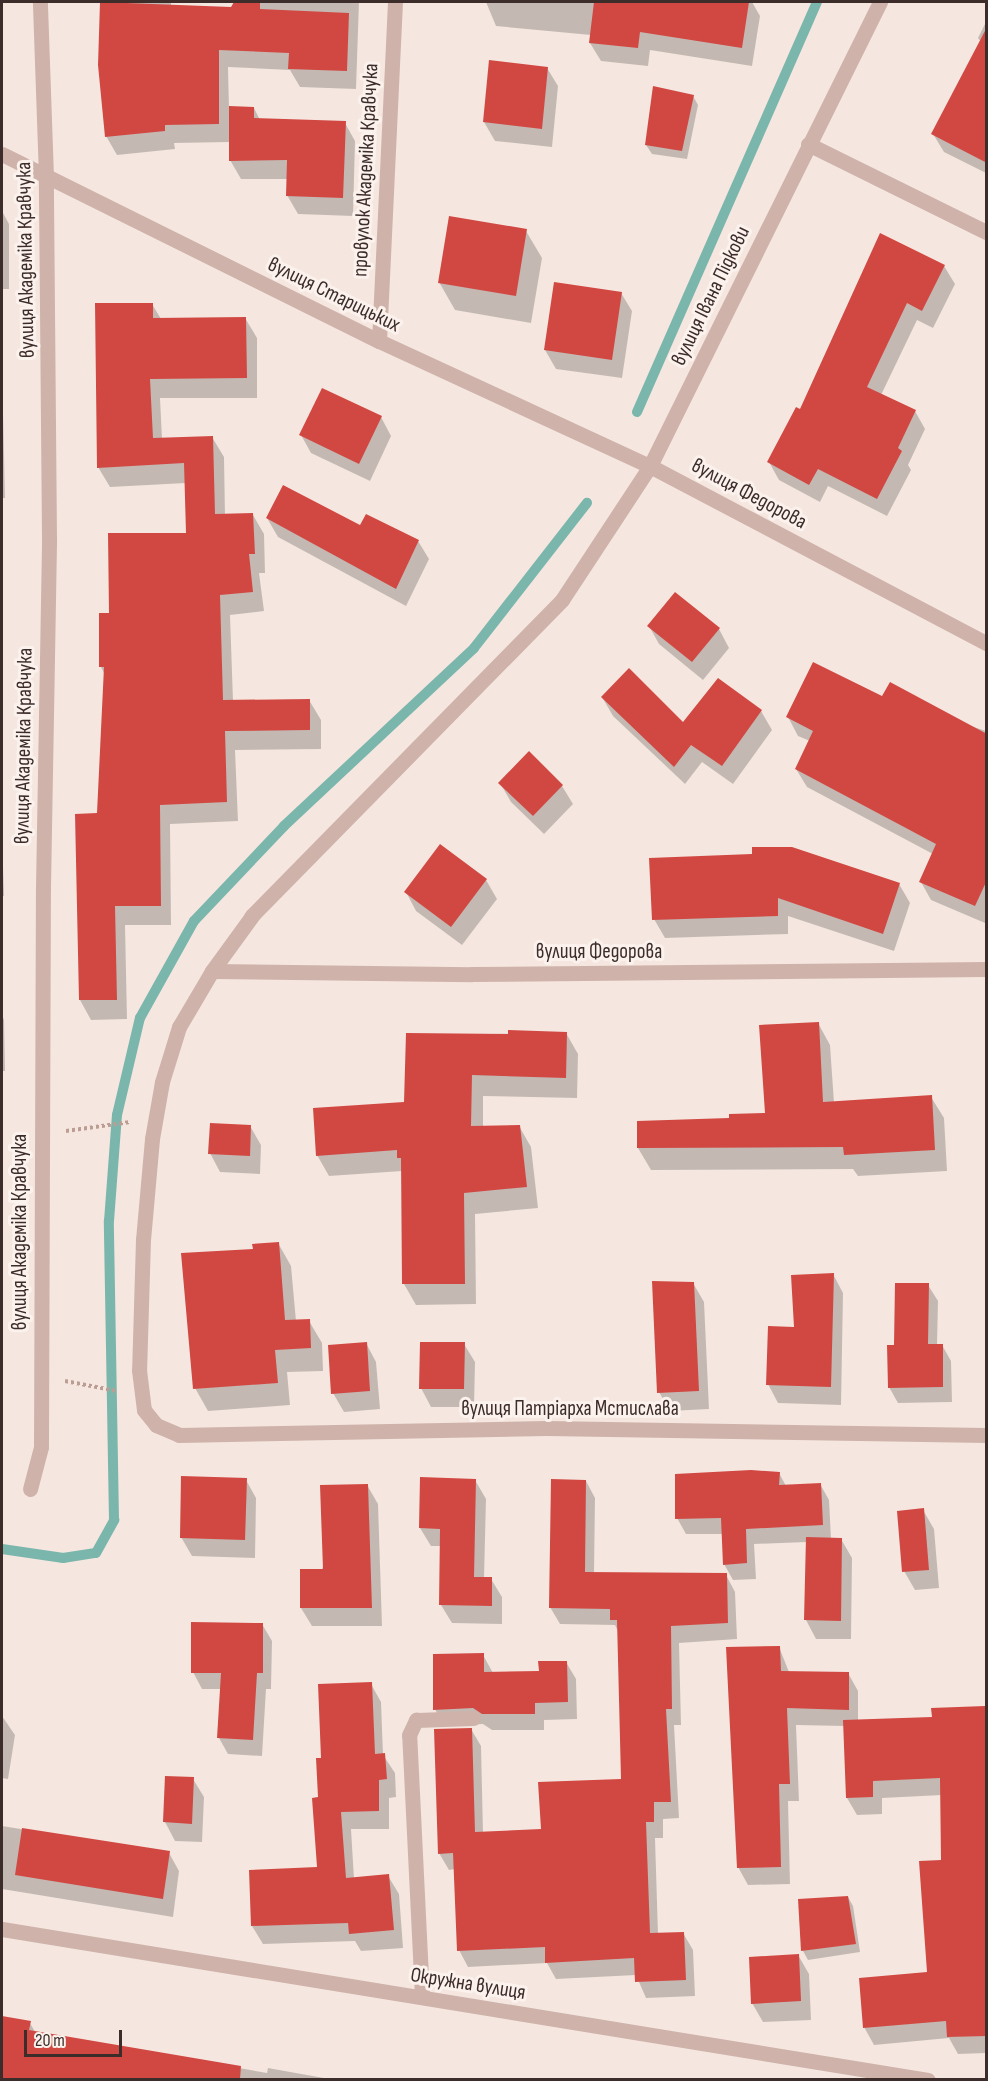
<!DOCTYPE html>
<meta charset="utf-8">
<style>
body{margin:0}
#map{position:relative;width:988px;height:2081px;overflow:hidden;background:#f5e7e0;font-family:"Sofia Sans Condensed",sans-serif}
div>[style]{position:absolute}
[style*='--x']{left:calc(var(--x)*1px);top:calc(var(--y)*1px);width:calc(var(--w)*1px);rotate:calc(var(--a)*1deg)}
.shadow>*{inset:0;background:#0003}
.stream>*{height:10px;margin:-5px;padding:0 5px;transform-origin:5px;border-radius:5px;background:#7bb6ac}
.building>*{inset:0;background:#d14842}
.path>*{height:4px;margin-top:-2px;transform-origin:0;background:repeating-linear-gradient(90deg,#bc9d93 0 3px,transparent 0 6px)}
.minor>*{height:15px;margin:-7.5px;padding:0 7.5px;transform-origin:7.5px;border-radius:7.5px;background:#cfb3aa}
span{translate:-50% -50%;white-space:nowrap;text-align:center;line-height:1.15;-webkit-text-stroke:6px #fcf2ed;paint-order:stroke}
.street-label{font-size:21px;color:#3c2c2a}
.frame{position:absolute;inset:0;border:3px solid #3c2c2a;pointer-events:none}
.scale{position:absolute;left:24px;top:2030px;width:98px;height:27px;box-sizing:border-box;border:3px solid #3c2c2a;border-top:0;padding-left:8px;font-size:18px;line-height:21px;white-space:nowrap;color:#3c2c2a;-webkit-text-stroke:4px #fcf2ed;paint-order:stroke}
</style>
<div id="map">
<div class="shadow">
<div style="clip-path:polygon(102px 2px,171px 2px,171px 8px,233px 9px,233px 2px,359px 2px,356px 89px,300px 87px,290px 70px,228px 67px,229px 108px,254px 108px,260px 120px,345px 123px,355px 141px,353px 216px,298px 214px,287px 195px,288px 179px,241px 179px,230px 160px,230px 142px,174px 143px,175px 149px,117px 155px,106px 136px,100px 65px)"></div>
<div style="clip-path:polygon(486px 2px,752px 2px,760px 16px,752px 66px,650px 50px,648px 66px,601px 61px,590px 43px,591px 35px,496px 26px)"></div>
<div style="clip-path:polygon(986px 22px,986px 173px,944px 152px,933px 134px,981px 42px,978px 38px)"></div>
<div style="clip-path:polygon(547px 68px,558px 86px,552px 147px,495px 141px,484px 122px)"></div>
<div style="clip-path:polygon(693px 96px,698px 105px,687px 159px,652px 154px,646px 145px)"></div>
<div style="clip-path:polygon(2px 211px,9px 224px,9px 289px,2px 289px)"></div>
<div style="clip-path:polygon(526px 231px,542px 258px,531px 323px,455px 310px,439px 282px)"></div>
<div style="clip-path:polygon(881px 235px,944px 266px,955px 284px,933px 328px,917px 320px,881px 395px,915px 411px,925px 429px,908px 465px,911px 470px,887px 516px,828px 486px,820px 502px,779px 480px,769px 462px,801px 411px)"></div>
<div style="clip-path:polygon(621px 293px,632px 311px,622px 378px,556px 369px,545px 350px)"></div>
<div style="clip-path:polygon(152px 304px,161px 319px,245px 318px,257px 338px,257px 398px,160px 398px,162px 439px,212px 437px,224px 457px,225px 516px,253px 515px,264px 534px,265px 573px,259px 573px,264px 611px,230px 615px,233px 701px,309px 700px,321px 720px,321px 749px,235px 750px,238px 821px,170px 824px,171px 925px,125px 925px,127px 1019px,91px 1020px,80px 1000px,98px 815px,105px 675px,101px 667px,110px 614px,187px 534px,186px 483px,110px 487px,98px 467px)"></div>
<div style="clip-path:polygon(2px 371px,5px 498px,2px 498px)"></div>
<div style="clip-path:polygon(381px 417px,391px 436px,370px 481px,311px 453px,301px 435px)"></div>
<div style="clip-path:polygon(267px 518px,361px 527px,418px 541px,429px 559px,406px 606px,278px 537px)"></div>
<div style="clip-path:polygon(649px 626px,719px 629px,729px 648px,703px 680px,659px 644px)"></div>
<div style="clip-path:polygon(602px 697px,684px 724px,761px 711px,772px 730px,733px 784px,702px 762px,685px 784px,613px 716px)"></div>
<div style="clip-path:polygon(883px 698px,986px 731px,985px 923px,931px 900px,921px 882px,933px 854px,807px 787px,796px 769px,810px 741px,798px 736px,788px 717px)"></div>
<div style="clip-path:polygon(2px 729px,3px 732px,3px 781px,2px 781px)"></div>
<div style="clip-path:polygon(500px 783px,562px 786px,573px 804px,544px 834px,511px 802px)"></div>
<div style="clip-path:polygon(2px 838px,4px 896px,2px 896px)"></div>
<div style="clip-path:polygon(651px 860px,899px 884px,910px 903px,894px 951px,788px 916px,788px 934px,665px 938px,654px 919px)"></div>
<div style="clip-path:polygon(486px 880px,497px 899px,462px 945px,416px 911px,406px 892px)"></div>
<div style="clip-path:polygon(2px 1015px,4px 1020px,5px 1071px,2px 1071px)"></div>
<div style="clip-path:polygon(818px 1023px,830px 1045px,834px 1103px,931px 1097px,944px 1118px,947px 1171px,858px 1176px,853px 1169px,651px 1170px,638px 1148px,766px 1114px)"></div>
<div style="clip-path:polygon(566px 1033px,578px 1054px,577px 1098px,483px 1096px,483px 1127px,519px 1126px,531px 1147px,538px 1208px,475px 1214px,476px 1304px,416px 1305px,404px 1284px,402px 1171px,329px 1176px,317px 1155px,406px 1103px,407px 1035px)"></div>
<div style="clip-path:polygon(250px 1126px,261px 1145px,260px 1174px,220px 1172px,210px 1153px)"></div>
<div style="clip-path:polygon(278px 1243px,291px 1266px,296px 1321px,309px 1321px,322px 1343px,323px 1371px,287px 1372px,290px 1405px,208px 1411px,195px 1388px,254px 1251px)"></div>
<div style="clip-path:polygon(833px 1274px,843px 1293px,841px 1405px,778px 1403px,768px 1384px)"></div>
<div style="clip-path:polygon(693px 1283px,704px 1302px,709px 1409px,670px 1411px,659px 1392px)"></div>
<div style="clip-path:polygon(928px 1285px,938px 1301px,937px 1345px,942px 1345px,951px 1361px,952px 1402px,898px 1403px,889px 1387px,896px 1346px)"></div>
<div style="clip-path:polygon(366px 1343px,376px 1362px,380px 1409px,344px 1412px,333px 1393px)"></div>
<div style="clip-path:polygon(464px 1344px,475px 1362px,474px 1407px,431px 1407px,421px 1388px)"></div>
<div style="clip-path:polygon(779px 1473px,786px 1486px,820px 1484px,829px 1500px,831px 1539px,841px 1539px,852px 1558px,851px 1639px,816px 1639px,806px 1620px,807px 1542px,754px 1544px,756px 1579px,733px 1580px,724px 1564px,723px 1534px,686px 1534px,677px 1518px)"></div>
<div style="clip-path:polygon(246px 1480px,256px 1498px,255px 1558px,192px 1556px,181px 1537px)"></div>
<div style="clip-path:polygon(475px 1480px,486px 1499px,484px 1579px,491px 1579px,502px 1597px,502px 1624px,452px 1623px,441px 1605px,442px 1546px,431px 1546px,420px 1528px)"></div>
<div style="clip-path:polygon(586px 1481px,595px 1498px,594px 1574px,726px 1575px,735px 1592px,737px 1639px,679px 1643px,681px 1725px,674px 1725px,679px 1818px,663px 1819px,663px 1838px,655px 1838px,658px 1934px,683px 1933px,693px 1950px,695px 1996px,646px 1998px,636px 1975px,556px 1979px,547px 1963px,468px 1967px,459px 1950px,455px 1869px,449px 1870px,439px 1853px,471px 1729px,481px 1746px,483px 1833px,542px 1830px,623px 1781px,618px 1631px,615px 1625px,560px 1624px,550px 1607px)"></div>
<div style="clip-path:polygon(367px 1485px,378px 1504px,382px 1626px,312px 1626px,301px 1608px)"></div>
<div style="clip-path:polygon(923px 1510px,934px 1529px,939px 1588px,915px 1590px,904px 1571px)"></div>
<div style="clip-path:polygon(262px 1624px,272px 1641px,271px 1689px,266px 1689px,262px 1756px,228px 1754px,219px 1738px,222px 1689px,202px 1689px,193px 1672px)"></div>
<div style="clip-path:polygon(779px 1647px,789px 1672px,848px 1673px,858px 1691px,858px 1721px,933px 1718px,984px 1708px,986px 1711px,986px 2053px,958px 2054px,949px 2038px,874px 2045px,864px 2027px,928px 1973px,943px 1861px,942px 1795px,882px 1798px,882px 1814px,857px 1815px,847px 1798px,845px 1726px,796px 1725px,799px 1801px,788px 1801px,790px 1884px,748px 1885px,738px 1867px)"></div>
<div style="clip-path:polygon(483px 1655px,493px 1673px,540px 1673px,566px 1662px,576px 1679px,577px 1719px,544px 1720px,544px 1730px,492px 1730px,483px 1724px,444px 1726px,435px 1709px)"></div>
<div style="clip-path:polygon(371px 1684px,381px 1702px,383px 1755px,395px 1773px,396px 1797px,389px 1798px,389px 1829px,351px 1829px,354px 1879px,388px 1876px,399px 1894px,403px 1948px,361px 1951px,355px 1941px,263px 1944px,252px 1926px,251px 1871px,319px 1869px,322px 1759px)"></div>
<div style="clip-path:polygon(2px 1716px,15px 1735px,8px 1779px,2px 1778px)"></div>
<div style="clip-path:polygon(193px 1779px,204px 1797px,202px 1842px,175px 1841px,165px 1822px)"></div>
<div style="clip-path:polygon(2px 1826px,169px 1853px,179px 1871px,173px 1917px,2px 1889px)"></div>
<div style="clip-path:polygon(848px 1897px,853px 1906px,860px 1952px,808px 1960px,803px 1951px,799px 1900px)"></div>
<div style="clip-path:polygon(798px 1955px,809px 1974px,811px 2020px,763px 2022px,752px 2003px)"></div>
<div style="clip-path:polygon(2px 2018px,30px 2023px,35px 2032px,267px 2073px,268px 2068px,335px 2080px,2px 2080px)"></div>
</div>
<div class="stream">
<div style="--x:637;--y:412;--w:448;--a:-66.3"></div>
<div style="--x:2;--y:1549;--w:62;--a:8.4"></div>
<div style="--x:63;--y:1558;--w:33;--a:-9"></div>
<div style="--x:96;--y:1553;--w:38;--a:-61"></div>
<div style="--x:114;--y:1520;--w:299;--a:-91"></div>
<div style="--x:109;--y:1221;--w:106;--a:-85.7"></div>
<div style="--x:117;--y:1115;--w:100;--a:-76.7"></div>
<div style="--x:140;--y:1018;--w:111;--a:-60.9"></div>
<div style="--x:194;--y:921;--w:131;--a:-46.5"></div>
<div style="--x:284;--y:826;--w:260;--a:-43.1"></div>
<div style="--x:474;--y:648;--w:184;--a:-52.1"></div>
</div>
<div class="building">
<div style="clip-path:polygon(100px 2px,231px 7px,234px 2px,260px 3px,260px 9px,349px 13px,347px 71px,288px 69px,289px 53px,219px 50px,219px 124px,165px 125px,165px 131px,105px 137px,98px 65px)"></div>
<div style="clip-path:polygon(594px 2px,749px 2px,742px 48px,640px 32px,638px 48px,589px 43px)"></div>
<div style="clip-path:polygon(987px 27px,987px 163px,931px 134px)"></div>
<div style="clip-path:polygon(489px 60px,548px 67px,542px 129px,483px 122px)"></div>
<div style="clip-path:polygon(653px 86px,694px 95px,682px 151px,645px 145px)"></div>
<div style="clip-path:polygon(229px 106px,254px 107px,254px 118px,346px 121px,343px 198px,286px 196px,287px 160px,229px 161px)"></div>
<div style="clip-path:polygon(449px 216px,527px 229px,516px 296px,438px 283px)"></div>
<div style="clip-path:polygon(880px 233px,945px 265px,922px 311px,907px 303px,867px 387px,916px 410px,898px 448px,902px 451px,877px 499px,818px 469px,809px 485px,767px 462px,796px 407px,800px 409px)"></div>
<div style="clip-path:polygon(554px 282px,622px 292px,612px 360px,544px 350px)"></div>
<div style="clip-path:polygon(95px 303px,153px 303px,153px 318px,246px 317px,247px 378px,150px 379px,153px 438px,213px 436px,215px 514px,253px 513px,255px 554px,249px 554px,253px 592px,220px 595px,223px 700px,310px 699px,310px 730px,225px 731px,227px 802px,160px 805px,161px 906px,115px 906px,117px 1000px,79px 1000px,75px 814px,97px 813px,104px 667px,99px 667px,99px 613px,109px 613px,108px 533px,186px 533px,184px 463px,97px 468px)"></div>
<div style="clip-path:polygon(322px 388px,382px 416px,359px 464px,299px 435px)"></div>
<div style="clip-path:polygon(283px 485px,360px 525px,366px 514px,419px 540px,396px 589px,266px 518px)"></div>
<div style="clip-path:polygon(675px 592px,720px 628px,692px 662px,647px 626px)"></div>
<div style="clip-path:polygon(813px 662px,882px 696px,890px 682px,987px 734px,987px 880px,975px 906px,919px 882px,936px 844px,795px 769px,813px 731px,786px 717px)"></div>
<div style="clip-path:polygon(629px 668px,683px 722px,718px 678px,762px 710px,722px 766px,691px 745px,674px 767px,601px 697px)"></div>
<div style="clip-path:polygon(529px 751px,563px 785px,533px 816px,498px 783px)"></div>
<div style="clip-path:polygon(440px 844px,487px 879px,451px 927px,404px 892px)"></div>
<div style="clip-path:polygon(752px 847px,792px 847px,900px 883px,883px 934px,778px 898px,778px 916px,652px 920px,649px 858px,752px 854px)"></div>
<div style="clip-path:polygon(819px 1022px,823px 1102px,932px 1095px,935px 1150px,844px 1155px,843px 1147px,637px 1148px,637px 1121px,729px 1118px,729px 1114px,765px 1113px,759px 1025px)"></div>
<div style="clip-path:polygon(508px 1030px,567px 1032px,566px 1078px,472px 1075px,471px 1126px,520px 1125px,527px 1187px,464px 1193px,465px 1284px,402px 1284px,401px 1158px,397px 1158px,397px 1150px,316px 1156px,313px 1108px,404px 1102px,406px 1033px,508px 1034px)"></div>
<div style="clip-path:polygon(210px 1123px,251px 1125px,250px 1156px,208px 1154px)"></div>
<div style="clip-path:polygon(279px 1242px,285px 1320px,310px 1319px,311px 1348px,275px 1350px,278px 1383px,193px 1389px,181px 1253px,253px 1249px,252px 1244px)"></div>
<div style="clip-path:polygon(834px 1273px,831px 1387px,766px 1385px,768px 1326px,794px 1327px,791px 1275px)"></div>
<div style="clip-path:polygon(652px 1281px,694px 1282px,699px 1391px,657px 1393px)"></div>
<div style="clip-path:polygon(895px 1283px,929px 1283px,928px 1344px,943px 1344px,943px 1387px,888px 1388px,887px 1345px,894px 1345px)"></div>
<div style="clip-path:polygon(367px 1342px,370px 1391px,331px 1394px,328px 1345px)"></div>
<div style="clip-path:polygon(420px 1342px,465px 1342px,464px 1389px,419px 1389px)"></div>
<div style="clip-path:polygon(751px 1470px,780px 1472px,779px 1485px,821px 1483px,823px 1525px,746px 1529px,747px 1563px,723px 1565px,721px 1518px,675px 1519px,675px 1474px)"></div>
<div style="clip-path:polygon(181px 1476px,247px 1478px,245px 1540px,180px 1538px)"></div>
<div style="clip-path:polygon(420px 1477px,476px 1479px,474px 1577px,492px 1577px,492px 1606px,439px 1605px,440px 1529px,419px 1528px)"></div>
<div style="clip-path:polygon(551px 1479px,586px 1480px,585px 1572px,727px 1573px,728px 1623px,671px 1626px,672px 1709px,666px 1709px,671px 1802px,654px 1802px,654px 1822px,646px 1822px,650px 1933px,684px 1932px,686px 1980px,635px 1982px,634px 1958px,545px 1963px,545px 1947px,457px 1951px,453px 1853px,438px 1854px,434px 1729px,472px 1728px,475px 1832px,541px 1829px,538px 1782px,621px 1779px,617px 1620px,610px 1620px,610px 1609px,549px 1608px)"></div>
<div style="clip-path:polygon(368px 1484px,372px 1608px,300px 1608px,300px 1569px,323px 1569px,320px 1485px)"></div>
<div style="clip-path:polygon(924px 1508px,929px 1570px,902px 1572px,897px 1511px)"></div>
<div style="clip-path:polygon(806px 1537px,842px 1538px,841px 1621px,804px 1620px)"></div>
<div style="clip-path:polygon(191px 1622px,263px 1623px,263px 1673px,257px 1673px,253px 1740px,217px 1738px,221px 1673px,191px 1673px)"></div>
<div style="clip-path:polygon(780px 1646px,781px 1671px,849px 1672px,849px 1710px,787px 1708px,790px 1784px,779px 1784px,781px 1867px,737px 1868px,726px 1647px)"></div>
<div style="clip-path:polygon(484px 1653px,484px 1672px,539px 1671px,538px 1661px,567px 1661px,568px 1702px,535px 1703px,535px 1714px,482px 1714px,473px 1708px,433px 1710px,433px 1654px)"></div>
<div style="clip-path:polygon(372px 1682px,375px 1754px,385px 1753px,387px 1779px,379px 1780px,379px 1811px,341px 1812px,346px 1878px,389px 1874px,394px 1930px,349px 1934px,348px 1923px,251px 1926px,249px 1870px,317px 1867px,312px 1798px,318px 1797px,316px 1758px,321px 1758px,318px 1684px)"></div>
<div style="clip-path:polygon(985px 1706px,987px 2036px,947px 2037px,946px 2021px,863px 2028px,859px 1978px,927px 1972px,919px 1861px,941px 1860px,940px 1778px,873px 1781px,873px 1797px,846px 1798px,843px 1720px,932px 1717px,931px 1708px)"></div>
<div style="clip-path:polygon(165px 1776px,194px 1777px,192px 1824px,163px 1822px)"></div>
<div style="clip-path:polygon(22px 1828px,170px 1851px,163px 1899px,15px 1875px)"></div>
<div style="clip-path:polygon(848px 1896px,856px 1944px,801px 1951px,798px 1899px)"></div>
<div style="clip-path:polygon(799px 1954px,801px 2001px,751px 2004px,749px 1957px)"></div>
<div style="clip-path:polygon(2px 2016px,31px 2021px,29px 2030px,241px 2066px,240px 2079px,2px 2079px)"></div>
</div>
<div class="path">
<div style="--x:66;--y:1131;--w:65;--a:-8"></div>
<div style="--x:65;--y:1381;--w:53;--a:10.9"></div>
</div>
<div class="minor">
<div style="--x:880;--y:2;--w:518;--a:116.37"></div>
<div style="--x:650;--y:466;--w:160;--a:123.3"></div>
<div style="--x:562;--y:600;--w:443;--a:134.5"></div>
<div style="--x:252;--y:916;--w:68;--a:126"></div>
<div style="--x:212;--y:971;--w:65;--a:120.5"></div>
<div style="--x:179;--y:1027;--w:58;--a:107.2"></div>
<div style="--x:162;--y:1082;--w:58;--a:100"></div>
<div style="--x:152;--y:1139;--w:100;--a:95.1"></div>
<div style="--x:143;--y:1239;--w:131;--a:91.7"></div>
<div style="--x:139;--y:1370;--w:40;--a:82.9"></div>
<div style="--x:144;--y:1410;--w:19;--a:51"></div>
<div style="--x:156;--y:1425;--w:25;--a:23"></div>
<div style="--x:179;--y:1435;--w:367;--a:-1.1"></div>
<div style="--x:546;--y:1428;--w:440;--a:0.9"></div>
<div style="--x:808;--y:144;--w:199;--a:26.3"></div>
<div style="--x:2;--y:154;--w:421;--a:26.4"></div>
<div style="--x:379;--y:341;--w:298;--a:24.8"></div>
<div style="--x:650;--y:466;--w:380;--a:27.8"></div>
<div style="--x:379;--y:341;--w:339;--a:-87.3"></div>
<div style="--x:212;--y:971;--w:260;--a:0.7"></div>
<div style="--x:472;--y:974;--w:514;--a:-0.56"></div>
<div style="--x:30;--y:1489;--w:43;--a:-75.3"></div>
<div style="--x:41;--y:1447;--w:560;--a:-89.8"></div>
<div style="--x:43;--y:887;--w:348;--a:-89"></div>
<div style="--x:49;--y:539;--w:362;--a:-90.5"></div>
<div style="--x:46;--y:177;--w:175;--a:-92"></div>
<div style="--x:2;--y:1929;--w:938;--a:9.26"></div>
<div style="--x:422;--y:1997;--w:262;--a:-92.8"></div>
<div style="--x:409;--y:1735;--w:17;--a:-65"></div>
<div style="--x:416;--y:1720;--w:57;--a:-2"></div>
</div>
<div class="street-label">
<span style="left:366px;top:170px;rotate:-87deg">провулок Академіка Кравчука</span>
<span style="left:26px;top:260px;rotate:-91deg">вулиця Академіка Кравчука</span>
<span style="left:334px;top:295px;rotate:26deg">вулиця Старицьких</span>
<span style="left:711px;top:296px;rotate:-64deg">вулиця Івана Підкови</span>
<span style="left:749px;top:494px;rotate:28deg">вулиця Федорова</span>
<span style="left:24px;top:746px;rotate:-89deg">вулиця Академіка Кравчука</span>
<span style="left:599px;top:952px">вулиця Федорова</span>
<span style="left:20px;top:1232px;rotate:-90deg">вулиця Академіка Кравчука</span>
<span style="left:570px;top:1409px">вулиця Патріарха Мстислава</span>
<span style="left:468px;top:1984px;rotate:9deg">Окружна вулиця</span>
</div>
<div class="frame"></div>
<div class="scale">20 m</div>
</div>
